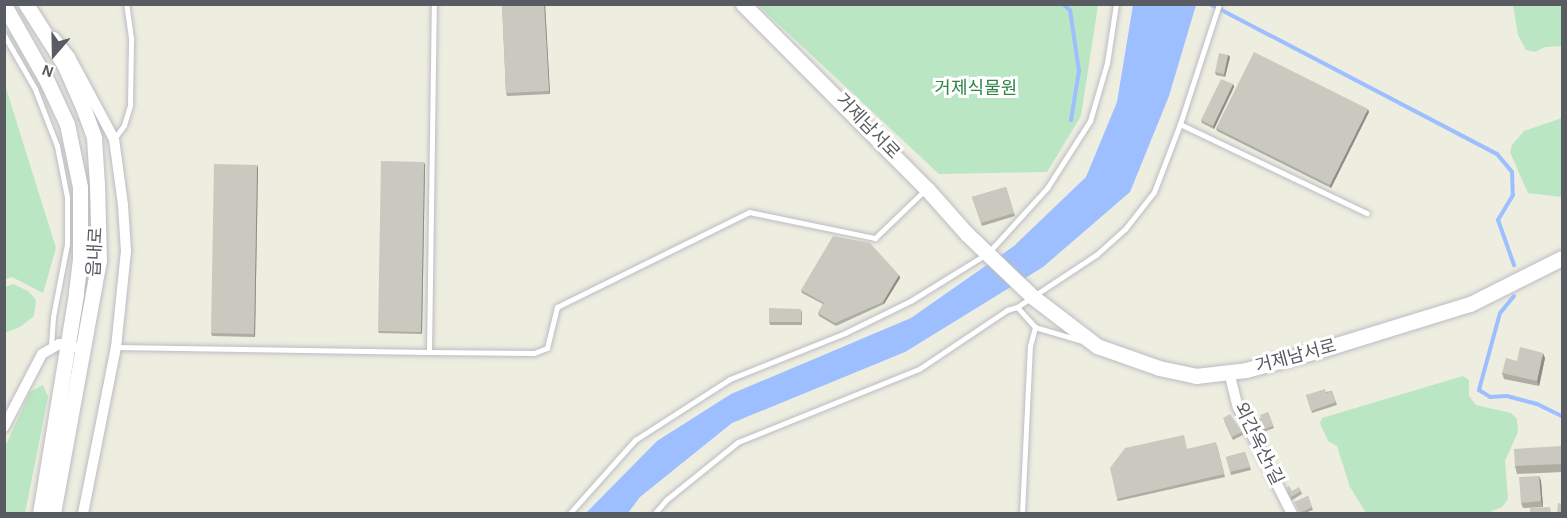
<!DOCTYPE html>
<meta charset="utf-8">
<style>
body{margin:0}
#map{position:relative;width:1567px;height:518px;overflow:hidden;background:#edede0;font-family:"Alegreya Sans","Noto Sans KR",sans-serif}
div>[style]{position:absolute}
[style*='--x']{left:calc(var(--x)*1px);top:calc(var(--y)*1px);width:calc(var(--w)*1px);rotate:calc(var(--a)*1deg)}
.green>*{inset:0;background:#bae6c4}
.water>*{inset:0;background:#9ebfff}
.stream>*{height:4px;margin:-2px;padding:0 2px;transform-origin:2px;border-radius:2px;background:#9ebfff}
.roads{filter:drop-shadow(0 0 2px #bbbcc3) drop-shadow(0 0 2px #bbbcc3)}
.lane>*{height:5px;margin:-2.5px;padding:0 2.5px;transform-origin:2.5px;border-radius:2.5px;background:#fff}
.street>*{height:10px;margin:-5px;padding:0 5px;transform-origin:5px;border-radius:5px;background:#fff}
.secondary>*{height:15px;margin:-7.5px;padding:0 7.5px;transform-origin:7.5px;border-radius:7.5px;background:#fff}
.wall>*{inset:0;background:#aeada4}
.shaded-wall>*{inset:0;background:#8d8d86}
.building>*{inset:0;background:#cac9bf}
span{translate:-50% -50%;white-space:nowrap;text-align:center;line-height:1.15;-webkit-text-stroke:6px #fff;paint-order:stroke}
.park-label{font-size:18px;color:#2f8346}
.street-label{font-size:18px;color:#595b62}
.frame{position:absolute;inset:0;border:6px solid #595b62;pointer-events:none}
.north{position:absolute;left:24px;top:24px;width:60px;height:60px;-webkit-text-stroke:4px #fff;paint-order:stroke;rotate:200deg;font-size:16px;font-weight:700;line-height:24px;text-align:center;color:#595b62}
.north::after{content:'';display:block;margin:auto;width:21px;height:27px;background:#595b62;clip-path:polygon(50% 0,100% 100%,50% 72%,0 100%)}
</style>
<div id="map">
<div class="green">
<div style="clip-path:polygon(758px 5px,1098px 5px,1081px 116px,1047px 172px,939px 174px)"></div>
<div style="clip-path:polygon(1513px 5px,1562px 5px,1562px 46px,1545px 47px,1535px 52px,1526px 50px,1518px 35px)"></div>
<div style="clip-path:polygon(5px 85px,56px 248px,43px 293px,12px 277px,5px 279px)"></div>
<div style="clip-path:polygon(1562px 118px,1562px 197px,1528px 193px,1510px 152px,1512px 145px,1524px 131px)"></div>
<div style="clip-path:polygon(13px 284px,28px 291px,36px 300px,34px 316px,20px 327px,5px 333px,5px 287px)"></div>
<div style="clip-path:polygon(1463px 376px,1469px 380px,1469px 396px,1476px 405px,1511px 413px,1517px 419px,1518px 432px,1505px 461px,1508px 499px,1502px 507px,1487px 513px,1366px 513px,1350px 487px,1337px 446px,1328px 441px,1320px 423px,1322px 418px)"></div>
<div style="clip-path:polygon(43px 385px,48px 397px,25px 513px,5px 513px,5px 447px,30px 392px)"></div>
</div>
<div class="water">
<div style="clip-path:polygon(1133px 5px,1196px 5px,1169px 96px,1130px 192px,1043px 267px,905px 352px,732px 423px,640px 497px,628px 513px,585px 514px,657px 441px,731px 394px,911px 318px,1014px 246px,1086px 177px,1117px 102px)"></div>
</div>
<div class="stream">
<div style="--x:1063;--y:4;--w:9;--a:41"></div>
<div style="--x:1070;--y:10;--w:62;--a:81.6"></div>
<div style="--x:1079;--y:71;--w:50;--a:99.3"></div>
<div style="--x:1210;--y:4;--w:324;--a:27.6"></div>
<div style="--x:1497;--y:154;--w:23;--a:50"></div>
<div style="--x:1512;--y:172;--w:23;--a:88"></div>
<div style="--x:1513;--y:195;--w:29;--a:121"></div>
<div style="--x:1498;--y:220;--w:48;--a:70.4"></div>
<div style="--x:1514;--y:296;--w:22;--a:129"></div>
<div style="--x:1500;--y:313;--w:80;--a:105.3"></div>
<div style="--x:1479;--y:390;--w:13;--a:32"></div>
<div style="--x:1490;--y:397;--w:17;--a:-3"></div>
<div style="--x:1507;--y:396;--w:31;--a:15"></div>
<div style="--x:1537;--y:404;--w:28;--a:26"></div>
</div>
<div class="roads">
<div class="lane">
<div style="--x:4;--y:35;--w:62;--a:60.1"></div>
<div style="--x:35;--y:89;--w:61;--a:68.9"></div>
<div style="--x:57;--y:146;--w:52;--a:78.9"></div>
<div style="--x:67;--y:197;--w:47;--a:90"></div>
<div style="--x:67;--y:244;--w:74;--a:100.9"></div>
<div style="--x:53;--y:317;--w:29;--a:94"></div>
<div style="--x:1180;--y:124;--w:207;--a:25.5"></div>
<div style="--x:114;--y:139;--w:17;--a:-54"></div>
<div style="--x:124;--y:125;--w:21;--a:-73"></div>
<div style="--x:130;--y:105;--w:67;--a:-89.1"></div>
<div style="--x:131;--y:38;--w:34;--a:-98"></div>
<div style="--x:1035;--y:327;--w:49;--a:16.6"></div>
<div style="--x:116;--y:347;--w:313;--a:0.9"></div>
<div style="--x:429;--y:352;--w:348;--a:-89.2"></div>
<div style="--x:429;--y:352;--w:105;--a:0.5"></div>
<div style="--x:534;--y:353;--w:14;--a:-21"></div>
<div style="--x:547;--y:348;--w:42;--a:-76.3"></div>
<div style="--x:557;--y:307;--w:214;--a:-26.3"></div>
<div style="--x:749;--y:212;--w:129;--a:11.7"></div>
<div style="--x:875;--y:238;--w:71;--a:-43.9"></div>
<div style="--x:569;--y:514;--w:99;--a:-48.3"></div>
<div style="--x:635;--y:440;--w:113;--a:-32.7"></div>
<div style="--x:730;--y:379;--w:124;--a:-21.8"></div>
<div style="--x:845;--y:333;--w:75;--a:-26.2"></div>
<div style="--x:912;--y:300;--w:89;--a:-31.7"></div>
<div style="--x:988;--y:253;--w:88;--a:-47.8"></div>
<div style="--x:1047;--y:188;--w:80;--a:-57.3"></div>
<div style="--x:1090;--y:121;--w:60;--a:-73.7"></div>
<div style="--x:1107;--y:63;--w:60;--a:-81.3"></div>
<div style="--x:654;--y:514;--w:18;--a:-49"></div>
<div style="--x:666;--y:500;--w:92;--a:-38.9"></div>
<div style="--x:738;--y:442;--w:195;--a:-22"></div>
<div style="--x:919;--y:369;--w:106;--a:-33.8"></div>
<div style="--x:1007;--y:310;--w:10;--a:-17"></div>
<div style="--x:1022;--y:514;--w:168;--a:-87.3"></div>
<div style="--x:1030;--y:346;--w:20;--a:-75"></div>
<div style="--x:1035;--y:327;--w:27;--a:-132"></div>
<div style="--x:1017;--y:307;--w:95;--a:-33.4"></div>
<div style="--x:1096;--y:255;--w:39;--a:-42"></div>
<div style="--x:1125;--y:229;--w:47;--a:-51.9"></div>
<div style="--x:1154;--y:192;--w:73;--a:-69.1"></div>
<div style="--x:1180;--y:124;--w:126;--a:-72"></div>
</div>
<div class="street">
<div style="--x:54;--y:37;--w:26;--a:51"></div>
<div style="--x:70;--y:57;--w:93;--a:61.8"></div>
<div style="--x:114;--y:139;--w:67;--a:82.2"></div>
<div style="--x:123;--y:205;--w:46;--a:86.3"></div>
<div style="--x:126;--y:251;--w:97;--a:95.9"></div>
<div style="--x:116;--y:347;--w:170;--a:101.2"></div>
<div style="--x:1229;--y:372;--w:36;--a:76"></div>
<div style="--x:1238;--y:407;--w:120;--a:63.2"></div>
<div style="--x:4;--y:427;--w:82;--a:-62.5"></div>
<div style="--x:42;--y:354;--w:20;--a:-30"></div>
<div style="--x:59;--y:344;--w:15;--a:11"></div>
</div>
<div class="secondary">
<div style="--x:26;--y:4;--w:71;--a:57.7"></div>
<div style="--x:64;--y:64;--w:47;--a:66.2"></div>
<div style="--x:83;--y:107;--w:33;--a:70"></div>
<div style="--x:94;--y:138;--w:47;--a:86.3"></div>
<div style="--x:97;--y:185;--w:75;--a:88.5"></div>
<div style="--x:99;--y:260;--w:258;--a:100.3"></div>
<div style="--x:743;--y:4;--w:261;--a:45.2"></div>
<div style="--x:927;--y:189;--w:60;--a:48.4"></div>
<div style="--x:967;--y:234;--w:91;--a:43.7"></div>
<div style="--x:1033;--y:297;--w:81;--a:37.4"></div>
<div style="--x:1097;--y:346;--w:66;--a:19.5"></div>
<div style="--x:1159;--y:368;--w:38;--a:12"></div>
<div style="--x:1196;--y:376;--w:50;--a:-6.8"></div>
<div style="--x:1246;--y:370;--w:73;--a:-15"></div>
<div style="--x:1317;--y:351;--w:160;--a:-17.1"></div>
<div style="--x:1470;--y:304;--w:103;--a:-26.6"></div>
<div style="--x:4;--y:5;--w:87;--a:60.5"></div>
<div style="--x:47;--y:81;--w:47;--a:65.1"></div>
<div style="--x:67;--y:124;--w:64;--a:78.3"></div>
<div style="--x:80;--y:187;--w:72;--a:90"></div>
<div style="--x:80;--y:259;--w:35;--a:97"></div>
<div style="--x:76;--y:294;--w:223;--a:99.3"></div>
</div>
</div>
<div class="wall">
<div style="clip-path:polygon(502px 4px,545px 4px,550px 94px,507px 96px,506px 93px)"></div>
<div style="clip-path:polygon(1228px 55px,1230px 57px,1225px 77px,1216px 75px,1215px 72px)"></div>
<div style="clip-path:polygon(1233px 84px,1234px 87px,1214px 129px,1202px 123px,1201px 120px)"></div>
<div style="clip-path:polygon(1369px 112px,1331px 188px,1217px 131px,1216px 128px)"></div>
<div style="clip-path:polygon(257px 165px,258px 168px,255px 337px,212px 336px,211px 333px)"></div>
<div style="clip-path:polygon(425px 165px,422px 334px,379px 333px,378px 331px)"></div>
<div style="clip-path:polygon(1006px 187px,1015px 216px,982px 226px,972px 197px)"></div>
<div style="clip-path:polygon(899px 275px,900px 278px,884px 304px,836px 326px,819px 316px,818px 313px,823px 304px,802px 293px,801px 290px)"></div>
<div style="clip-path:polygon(802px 311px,802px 325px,770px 325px,769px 322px)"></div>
<div style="clip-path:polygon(1545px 358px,1539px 386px,1504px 379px,1502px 373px,1517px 361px)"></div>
<div style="clip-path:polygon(1332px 391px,1337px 405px,1312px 413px,1306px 395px)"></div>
<div style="clip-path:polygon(1268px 412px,1274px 428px,1258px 434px,1253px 421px,1261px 418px)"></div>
<div style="clip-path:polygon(1224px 421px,1242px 432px,1243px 435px,1233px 440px)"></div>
<div style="clip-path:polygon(1217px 445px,1225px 477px,1118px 501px,1117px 499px,1187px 449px)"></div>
<div style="clip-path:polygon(1561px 446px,1563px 451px,1563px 472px,1517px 474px,1515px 466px)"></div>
<div style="clip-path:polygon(1245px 452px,1251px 470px,1231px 475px,1226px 457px)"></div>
<div style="clip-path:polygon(1539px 476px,1541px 481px,1543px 507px,1523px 508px,1521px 503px)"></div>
<div style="clip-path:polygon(1287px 491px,1301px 491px,1302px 494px,1292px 500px)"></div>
<div style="clip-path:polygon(1308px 496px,1313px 510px,1305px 513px,1300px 513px,1295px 502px)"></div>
</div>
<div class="shaded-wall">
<div style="clip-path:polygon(544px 4px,545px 4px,550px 94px,549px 91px)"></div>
<div style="clip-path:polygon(1228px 55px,1230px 57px,1225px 77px,1224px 74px)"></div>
<div style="clip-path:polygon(1233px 84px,1234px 87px,1214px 129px,1213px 126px)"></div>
<div style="clip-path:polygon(1368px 109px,1369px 112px,1331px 188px,1330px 185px)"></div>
<div style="clip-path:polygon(424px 162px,425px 165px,422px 334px,421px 332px)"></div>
<div style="clip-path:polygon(257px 165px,258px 168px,255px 337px,254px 334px)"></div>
<div style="clip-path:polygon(899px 275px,900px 278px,884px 304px,883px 302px)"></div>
<div style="clip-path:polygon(1543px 353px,1545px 358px,1539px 386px,1537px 381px)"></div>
<div style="clip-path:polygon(1561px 446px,1563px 451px,1563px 466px,1562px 464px)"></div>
<div style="clip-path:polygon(1539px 476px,1541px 481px,1543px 507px,1541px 501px)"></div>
</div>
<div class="building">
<div style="clip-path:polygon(502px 4px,544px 4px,549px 91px,506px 93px)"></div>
<div style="clip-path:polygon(1254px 52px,1368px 109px,1330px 185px,1216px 128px)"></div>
<div style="clip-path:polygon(1219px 53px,1228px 55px,1224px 74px,1215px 72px)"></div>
<div style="clip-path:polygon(1221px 79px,1233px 84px,1213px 126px,1201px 120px)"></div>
<div style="clip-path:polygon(381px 161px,424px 162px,421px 332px,378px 331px)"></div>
<div style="clip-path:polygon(214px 164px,257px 165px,254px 334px,211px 333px)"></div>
<div style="clip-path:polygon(1006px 187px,1014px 213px,981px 223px,972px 197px)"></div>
<div style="clip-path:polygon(833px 236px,870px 243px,899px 275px,883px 302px,835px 323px,818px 313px,824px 303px,801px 290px)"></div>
<div style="clip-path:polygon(769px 308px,801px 309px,801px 322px,769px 322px)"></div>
<div style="clip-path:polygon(1520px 347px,1543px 353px,1537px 381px,1502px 373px,1506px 358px,1517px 361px)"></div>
<div style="clip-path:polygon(1325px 389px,1326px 393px,1332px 391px,1336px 402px,1311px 411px,1306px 395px)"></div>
<div style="clip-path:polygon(1268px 412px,1273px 426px,1257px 432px,1253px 421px,1261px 418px,1260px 415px)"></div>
<div style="clip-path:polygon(1230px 414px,1242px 432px,1232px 437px,1223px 418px)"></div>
<div style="clip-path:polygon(1184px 435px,1187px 449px,1216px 442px,1224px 474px,1117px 499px,1110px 468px,1125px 448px)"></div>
<div style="clip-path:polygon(1561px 446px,1562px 464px,1515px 466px,1514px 449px)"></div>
<div style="clip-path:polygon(1245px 452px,1250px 467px,1230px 472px,1226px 457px)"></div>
<div style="clip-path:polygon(1539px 476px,1541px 501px,1521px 503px,1519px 477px)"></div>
<div style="clip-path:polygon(1289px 486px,1292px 491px,1299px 487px,1301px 491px,1291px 497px,1286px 488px)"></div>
<div style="clip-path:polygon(1308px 496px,1312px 507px,1300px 513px,1295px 502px)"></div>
<div style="clip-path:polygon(1558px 503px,1563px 504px,1563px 513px,1557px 513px)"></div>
<div style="clip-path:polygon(1550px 507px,1551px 513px,1530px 513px,1530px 508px)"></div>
</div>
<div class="park-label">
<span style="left:976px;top:89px">거제식물원</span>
</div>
<div class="street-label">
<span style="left:867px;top:127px;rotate:46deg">거제남서로</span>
<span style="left:96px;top:252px;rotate:-87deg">읍내로</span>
<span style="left:1296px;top:357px;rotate:-15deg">거제남서로</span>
<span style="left:1258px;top:444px;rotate:64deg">외간옥산1길</span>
</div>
<div class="frame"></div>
<div class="north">N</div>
</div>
